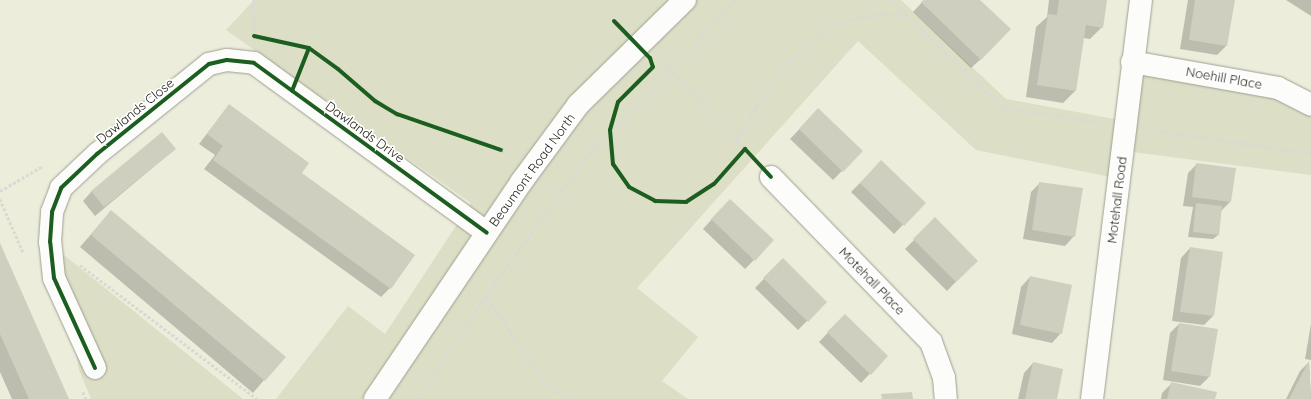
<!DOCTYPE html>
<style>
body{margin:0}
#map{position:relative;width:1311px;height:399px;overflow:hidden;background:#eceddb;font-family:Quicksand,sans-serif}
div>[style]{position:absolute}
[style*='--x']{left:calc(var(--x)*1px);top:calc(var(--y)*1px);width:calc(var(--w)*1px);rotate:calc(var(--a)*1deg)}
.green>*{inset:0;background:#dcdec5}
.shadow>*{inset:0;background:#0003}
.building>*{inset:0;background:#cecfbe}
.path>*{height:2.5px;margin-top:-1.25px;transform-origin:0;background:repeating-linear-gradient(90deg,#d9dad4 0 3px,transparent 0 5px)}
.roads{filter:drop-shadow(0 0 1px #9f9f92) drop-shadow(0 0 1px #9f9f92)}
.minor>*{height:22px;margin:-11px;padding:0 11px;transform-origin:11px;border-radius:11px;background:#fcfcfa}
.cycleway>*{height:4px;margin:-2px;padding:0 2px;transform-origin:2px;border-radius:2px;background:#1b5e20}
span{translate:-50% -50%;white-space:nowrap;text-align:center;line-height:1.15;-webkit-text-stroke:3.5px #fff;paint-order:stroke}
.street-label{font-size:13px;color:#1c1d11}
</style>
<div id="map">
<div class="green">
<div style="clip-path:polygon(254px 0,901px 0,1006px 99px,1136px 123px,1142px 69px,1270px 89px,1311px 109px,1311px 175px,1132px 152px,1126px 180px,976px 150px,858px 41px,637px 288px,698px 337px,662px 381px,688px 399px,276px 399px,348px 306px,385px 334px,471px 203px,226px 30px)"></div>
<div style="clip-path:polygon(59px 251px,243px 399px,91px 399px,79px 370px)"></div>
</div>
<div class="shadow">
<div style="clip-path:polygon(924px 0,979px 0,981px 59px,971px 68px,913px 12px)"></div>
<div style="clip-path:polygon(1049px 0,1106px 0,1102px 27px,1090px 39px,1083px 38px,1075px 91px,1063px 103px,1026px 97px,1036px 27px,1047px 17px)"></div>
<div style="clip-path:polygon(1188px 0,1234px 0,1226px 46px,1217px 55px,1180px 49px)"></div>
<div style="clip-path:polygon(1286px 0,1311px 0,1311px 16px)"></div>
<div style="clip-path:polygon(229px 105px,301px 173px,390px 288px,381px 297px,204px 169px,215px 155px,199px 144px)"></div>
<div style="clip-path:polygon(809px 119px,862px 151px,833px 180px,790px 139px)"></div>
<div style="clip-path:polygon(175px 149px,95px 216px,83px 201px,92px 191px)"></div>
<div style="clip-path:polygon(881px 162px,924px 203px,894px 234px,851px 192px)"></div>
<div style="clip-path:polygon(1197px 164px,1230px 202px,1221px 211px,1218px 235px,1213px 239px,1188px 237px,1193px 207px,1183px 206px,1188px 173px)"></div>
<div style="clip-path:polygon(1040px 183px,1074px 236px,1065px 246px,1023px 239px,1031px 192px)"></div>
<div style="clip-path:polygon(721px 209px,754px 260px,745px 269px,703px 229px)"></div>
<div style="clip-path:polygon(111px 211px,284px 357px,253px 393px,80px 247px)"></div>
<div style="clip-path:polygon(935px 219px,976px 261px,947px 291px,905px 249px)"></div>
<div style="clip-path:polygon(0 246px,68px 399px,12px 399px,0 372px)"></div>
<div style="clip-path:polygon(1190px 248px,1213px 316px,1204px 325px,1172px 321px,1181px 258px)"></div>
<div style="clip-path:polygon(783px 259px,826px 302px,798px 330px,755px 288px)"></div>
<div style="clip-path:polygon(1030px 277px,1061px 333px,1052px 343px,1012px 334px,1021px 287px)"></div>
<div style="clip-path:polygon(845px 315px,887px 356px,861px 383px,819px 342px)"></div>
<div style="clip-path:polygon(1179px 324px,1209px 377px,1200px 386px,1163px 380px,1170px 333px)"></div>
<div style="clip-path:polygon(1311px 324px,1311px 360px,1305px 359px)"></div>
<div style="clip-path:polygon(1309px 362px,1311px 399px,1286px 399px,1300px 371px)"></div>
<div style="clip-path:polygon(1033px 363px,1056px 399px,1018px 399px,1024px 373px)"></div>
<div style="clip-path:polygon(1171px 384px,1214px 399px,1161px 399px,1162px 393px)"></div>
</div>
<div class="building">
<div style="clip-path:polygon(924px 0,980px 0,1011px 29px,981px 60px,921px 2px)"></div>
<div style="clip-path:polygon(1059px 0,1107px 0,1103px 28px,1086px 25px,1076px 91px,1037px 85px,1048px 14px,1057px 15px)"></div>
<div style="clip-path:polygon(1195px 0,1235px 0,1227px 46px,1189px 40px)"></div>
<div style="clip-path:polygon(229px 104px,309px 163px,302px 173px,415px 255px,391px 289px,213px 160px,223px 146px,207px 134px)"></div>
<div style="clip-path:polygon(818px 108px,863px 151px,843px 172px,799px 129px)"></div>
<div style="clip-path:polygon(162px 132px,176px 149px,104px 207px,91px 191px)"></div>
<div style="clip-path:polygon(881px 160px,926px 203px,904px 226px,860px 183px)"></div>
<div style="clip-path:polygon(1196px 163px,1236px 168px,1231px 202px,1192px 197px)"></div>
<div style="clip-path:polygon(1039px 182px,1083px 188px,1075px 237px,1032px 230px)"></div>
<div style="clip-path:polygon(730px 199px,774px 240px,755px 261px,711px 219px)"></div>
<div style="clip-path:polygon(1196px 203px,1222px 206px,1219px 235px,1193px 232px)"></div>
<div style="clip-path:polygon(111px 210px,286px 357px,265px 381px,91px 235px)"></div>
<div style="clip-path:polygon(935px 217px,978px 261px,956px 282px,913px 239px)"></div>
<div style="clip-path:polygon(0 243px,69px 399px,29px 399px,0 334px)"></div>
<div style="clip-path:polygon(1190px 247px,1223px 252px,1214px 316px,1180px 312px)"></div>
<div style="clip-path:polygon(783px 258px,827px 302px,808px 322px,763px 278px)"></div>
<div style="clip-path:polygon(1030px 276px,1072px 285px,1062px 334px,1020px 325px)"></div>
<div style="clip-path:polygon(845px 314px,888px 356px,871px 375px,827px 332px)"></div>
<div style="clip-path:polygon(1179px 323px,1218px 329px,1210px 377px,1171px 371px)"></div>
<div style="clip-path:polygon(1309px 361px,1311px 399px,1289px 399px)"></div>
<div style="clip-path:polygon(1033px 362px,1063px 369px,1057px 399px,1025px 399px)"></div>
<div style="clip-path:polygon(1171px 382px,1217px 392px,1215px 399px,1167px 399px)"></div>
<div style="clip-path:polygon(912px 392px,913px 399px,882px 399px,881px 394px)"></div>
</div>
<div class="path">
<div style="--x:254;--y:0;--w:37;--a:90"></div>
<div style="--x:891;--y:0;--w:154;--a:43.9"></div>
<div style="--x:1002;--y:107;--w:98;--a:8.8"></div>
<div style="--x:662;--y:61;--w:121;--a:46.7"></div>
<div style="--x:1151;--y:130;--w:162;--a:8.2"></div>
<div style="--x:735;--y:140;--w:85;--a:-57.1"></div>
<div style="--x:781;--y:69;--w:41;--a:-43"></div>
<div style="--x:811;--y:41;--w:42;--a:-30.3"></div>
<div style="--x:847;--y:20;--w:34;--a:-10"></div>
<div style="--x:880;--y:14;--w:26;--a:2"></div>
<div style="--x:551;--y:186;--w:12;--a:31"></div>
<div style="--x:0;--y:191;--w:50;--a:-30.2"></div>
<div style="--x:0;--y:199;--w:58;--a:66.5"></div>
<div style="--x:80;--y:265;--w:222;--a:37.1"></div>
<div style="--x:486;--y:295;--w:100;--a:56.8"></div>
<div style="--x:541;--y:379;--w:34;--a:36"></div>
<div style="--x:83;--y:392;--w:8;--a:67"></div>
<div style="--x:417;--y:399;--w:125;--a:-56.4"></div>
<div style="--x:486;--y:295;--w:180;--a:-53.8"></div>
<div style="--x:592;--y:150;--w:208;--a:-46.2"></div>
</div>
<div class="roads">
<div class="minor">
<div style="--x:1132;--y:62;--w:148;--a:10.1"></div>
<div style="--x:1278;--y:88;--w:37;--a:27"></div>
<div style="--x:771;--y:177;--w:230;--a:45.9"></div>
<div style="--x:931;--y:342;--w:38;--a:70"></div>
<div style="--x:944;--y:378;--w:21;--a:85"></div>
<div style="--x:95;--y:368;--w:99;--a:-114.5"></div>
<div style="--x:54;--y:278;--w:36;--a:-96"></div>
<div style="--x:50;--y:242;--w:30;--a:-86"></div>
<div style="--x:52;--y:212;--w:26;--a:-69"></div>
<div style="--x:61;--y:188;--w:50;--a:-43.4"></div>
<div style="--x:97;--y:154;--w:144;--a:-38.8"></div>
<div style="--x:209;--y:64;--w:18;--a:-13"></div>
<div style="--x:227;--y:60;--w:27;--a:6"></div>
<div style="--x:254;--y:63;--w:288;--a:36.1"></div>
<div style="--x:375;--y:399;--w:263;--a:-56"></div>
<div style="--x:522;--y:181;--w:94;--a:-53.6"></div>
<div style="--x:578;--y:105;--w:150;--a:-44.5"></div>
<div style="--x:1092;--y:399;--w:402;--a:-83"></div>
</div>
</div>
<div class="cycleway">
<div style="--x:614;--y:21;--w:52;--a:45.8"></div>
<div style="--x:650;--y:58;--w:9;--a:72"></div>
<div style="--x:653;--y:67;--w:49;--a:135"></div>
<div style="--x:618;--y:102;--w:29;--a:106"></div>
<div style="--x:610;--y:130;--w:34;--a:85"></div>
<div style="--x:613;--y:164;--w:28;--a:55"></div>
<div style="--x:629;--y:187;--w:30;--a:28"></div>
<div style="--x:655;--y:201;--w:31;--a:2"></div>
<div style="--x:686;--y:202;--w:33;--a:-33"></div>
<div style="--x:714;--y:184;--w:47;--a:-48.5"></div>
<div style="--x:745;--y:149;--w:38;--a:47"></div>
<div style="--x:254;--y:36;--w:56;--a:12.3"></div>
<div style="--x:309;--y:48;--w:46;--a:111.6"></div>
<div style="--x:309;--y:48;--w:36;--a:36"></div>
<div style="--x:338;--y:69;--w:49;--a:40.9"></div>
<div style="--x:375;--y:101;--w:26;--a:31"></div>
<div style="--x:397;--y:114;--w:110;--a:19.1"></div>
<div style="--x:95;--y:368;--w:99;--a:-114.5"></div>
<div style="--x:54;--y:278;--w:36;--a:-96"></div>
<div style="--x:50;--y:242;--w:30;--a:-86"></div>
<div style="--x:52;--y:212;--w:26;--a:-69"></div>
<div style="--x:61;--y:188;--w:50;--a:-43.4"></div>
<div style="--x:97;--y:154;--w:144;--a:-38.8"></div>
<div style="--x:209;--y:64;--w:18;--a:-13"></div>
<div style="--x:227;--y:60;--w:27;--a:6"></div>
<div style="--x:254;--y:63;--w:288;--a:36.1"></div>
</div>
<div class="street-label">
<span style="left:1224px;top:78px;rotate:10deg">Noehill Place</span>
<span style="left:135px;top:111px;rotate:-39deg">Dawlands Close</span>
<span style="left:365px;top:132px;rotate:36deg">Dawlands Drive</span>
<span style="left:532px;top:170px;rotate:-54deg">Beaumont Road North</span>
<span style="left:1117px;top:200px;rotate:-83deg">Motehall Road</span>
<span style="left:872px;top:281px;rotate:46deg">Motehall Place</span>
</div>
</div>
